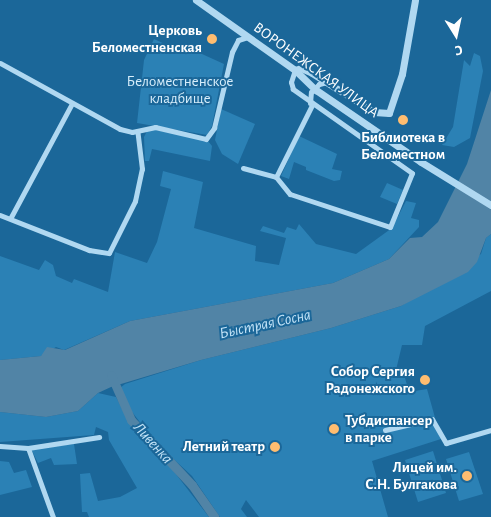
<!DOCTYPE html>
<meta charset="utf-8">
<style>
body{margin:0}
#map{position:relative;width:491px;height:517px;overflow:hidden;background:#1b6799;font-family:"Alegreya Sans",sans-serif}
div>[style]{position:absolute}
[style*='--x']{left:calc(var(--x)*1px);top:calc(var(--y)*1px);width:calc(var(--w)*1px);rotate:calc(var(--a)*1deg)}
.green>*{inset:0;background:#2b81b5}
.water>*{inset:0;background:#5184a6}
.river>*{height:9px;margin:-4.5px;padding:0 4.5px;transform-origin:4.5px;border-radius:4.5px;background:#5184a6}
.minor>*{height:5px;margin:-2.5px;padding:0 2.5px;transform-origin:2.5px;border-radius:2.5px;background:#b0d8f1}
.tertiary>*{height:7px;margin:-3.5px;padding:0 3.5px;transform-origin:3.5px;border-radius:3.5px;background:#b0d8f1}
.dots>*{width:14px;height:14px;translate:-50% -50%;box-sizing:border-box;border:2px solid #1b6799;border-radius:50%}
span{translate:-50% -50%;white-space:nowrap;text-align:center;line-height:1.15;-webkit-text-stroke:4px #1b6799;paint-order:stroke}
.poi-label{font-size:15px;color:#fff;font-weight:700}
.right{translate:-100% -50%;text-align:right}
.left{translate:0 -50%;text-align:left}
.street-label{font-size:15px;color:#fff}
.park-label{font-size:15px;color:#d7eefb}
.water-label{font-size:16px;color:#c4e4f8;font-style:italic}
.north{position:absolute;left:431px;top:10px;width:50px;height:50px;-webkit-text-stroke:4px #1b6799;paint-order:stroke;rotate:170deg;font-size:14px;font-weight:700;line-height:20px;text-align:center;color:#fff}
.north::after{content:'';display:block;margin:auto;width:18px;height:22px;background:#fff;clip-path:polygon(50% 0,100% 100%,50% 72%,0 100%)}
</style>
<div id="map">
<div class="green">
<div style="clip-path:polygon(154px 39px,167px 45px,180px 44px,224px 64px,212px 126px,207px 135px,137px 123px,144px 60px)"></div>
<div style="clip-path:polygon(474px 53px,480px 56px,483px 71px,470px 138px,454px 147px,442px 145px,453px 127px,464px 60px,470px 66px)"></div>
<div style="clip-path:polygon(221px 109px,255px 124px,238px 164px,222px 154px,215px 140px)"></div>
<div style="clip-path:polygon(152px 129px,208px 141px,212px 146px,210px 161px,152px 149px,149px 161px,145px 161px,144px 137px,147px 131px)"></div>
<div style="clip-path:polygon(299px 136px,337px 154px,332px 169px,342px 171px,340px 180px,334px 181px,306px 170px,306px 167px,294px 162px,289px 179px,281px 176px)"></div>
<div style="clip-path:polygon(163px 171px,203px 182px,194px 228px,256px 246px,255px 261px,279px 265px,286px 238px,260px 231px,263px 226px,284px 233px,287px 227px,296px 230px,299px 224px,316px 244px,356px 254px,392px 228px,406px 201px,416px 203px,411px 218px,419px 220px,419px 227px,389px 259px,333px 283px,130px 321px,64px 350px,56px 347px,41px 356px,0 360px,0 256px,39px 270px,45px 260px,53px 265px,56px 276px,72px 283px,74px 279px,108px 292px,115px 252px,147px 263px,157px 242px,171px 189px,160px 186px)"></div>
<div style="clip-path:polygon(387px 183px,403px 190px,397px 204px,380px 197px)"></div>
<div style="clip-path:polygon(491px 234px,491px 291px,425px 326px,422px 345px,402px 345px,396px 370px,390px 372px,403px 371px,409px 392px,427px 389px,441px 439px,372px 461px,388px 517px,259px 517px,246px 500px,241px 509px,247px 517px,220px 517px,192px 476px,155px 442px,123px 400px,120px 388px,125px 384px,201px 360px,331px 328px,401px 306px,481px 254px,486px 238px)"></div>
<div style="clip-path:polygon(98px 393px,116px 397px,133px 430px,172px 469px,209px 517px,89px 517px,87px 512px,82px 512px,80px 474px,90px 473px,98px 501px,120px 497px,137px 488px,109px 440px,108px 432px,96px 427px,94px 435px,0 442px,0 412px,46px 417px,78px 411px)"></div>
<div style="clip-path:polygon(74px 444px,77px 464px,54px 465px,51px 458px,38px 463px,31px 449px)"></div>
<div style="clip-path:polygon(433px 451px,446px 493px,418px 502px,405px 460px)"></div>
<div style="clip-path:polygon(469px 452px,483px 494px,459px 501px,446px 459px)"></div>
<div style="clip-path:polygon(0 461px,9px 462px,14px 473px,26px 470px,32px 487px,0 495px)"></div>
</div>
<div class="water">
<div style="clip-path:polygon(491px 90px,491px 234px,486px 238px,477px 262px,468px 272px,401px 306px,331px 328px,201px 360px,111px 387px,98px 393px,78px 411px,46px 417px,0 412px,0 360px,41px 356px,47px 347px,65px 350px,130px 321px,333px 283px,389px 259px,410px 238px,422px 237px,438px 222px,467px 164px)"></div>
</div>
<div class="river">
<div style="--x:111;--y:375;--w:49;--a:66"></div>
<div style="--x:131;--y:420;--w:89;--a:46.8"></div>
<div style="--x:192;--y:485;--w:39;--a:55"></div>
</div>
<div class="minor">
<div style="--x:0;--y:63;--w:137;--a:28.8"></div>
<div style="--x:120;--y:129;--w:12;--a:14"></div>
<div style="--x:132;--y:132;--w:24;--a:-12"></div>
<div style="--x:155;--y:127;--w:52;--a:13.2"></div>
<div style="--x:206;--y:139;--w:14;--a:-54"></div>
<div style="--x:214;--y:128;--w:78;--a:-76.7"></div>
<div style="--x:232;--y:52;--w:13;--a:-63"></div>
<div style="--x:238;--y:40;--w:10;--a:-17"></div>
<div style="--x:310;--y:103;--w:11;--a:-85"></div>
<div style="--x:311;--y:92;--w:11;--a:-45"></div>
<div style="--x:319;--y:84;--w:8;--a:-14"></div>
<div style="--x:243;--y:168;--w:34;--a:15"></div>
<div style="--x:276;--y:177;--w:22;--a:51"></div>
<div style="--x:290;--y:194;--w:105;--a:18.3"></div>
<div style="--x:390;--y:227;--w:58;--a:-67.8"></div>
<div style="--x:412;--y:173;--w:146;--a:-144.8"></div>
<div style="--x:293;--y:89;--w:7;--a:-106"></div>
<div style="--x:291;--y:82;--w:13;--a:-72"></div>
<div style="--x:276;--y:177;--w:80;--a:-63.4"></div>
<div style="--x:0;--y:215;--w:96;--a:21.5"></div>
<div style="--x:89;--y:250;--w:20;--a:9"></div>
<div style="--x:109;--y:253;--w:58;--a:-63.4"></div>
<div style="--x:135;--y:201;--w:33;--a:-78"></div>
<div style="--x:142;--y:169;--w:38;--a:-97"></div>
<div style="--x:11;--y:217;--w:129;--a:-61.8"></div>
<div style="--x:385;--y:430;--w:48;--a:-13.2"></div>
<div style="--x:432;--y:419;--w:28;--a:60"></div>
<div style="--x:446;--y:443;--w:47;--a:-16.1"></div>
<div style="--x:0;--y:446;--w:28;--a:4"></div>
<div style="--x:28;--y:448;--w:73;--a:70.1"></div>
<div style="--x:28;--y:448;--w:72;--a:-8.8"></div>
</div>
<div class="tertiary">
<div style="--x:196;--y:0;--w:121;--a:35.3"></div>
<div style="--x:295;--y:70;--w:29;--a:44"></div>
<div style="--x:316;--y:90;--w:127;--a:34.4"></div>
<div style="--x:421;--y:162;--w:82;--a:31.6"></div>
<div style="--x:295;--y:70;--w:6;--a:-18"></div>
<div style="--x:301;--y:68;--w:12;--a:24"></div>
<div style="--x:312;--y:73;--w:73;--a:32.2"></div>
<div style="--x:374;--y:112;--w:15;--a:4"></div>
<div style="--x:389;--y:113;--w:41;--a:-71.6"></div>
<div style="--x:402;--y:74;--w:75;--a:-80"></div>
</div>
<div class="dots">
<div style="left:212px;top:39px;background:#ffbd70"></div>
<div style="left:403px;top:120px;background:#ffbd70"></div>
<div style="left:425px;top:380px;background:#ffbd70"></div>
<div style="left:334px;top:429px;background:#ffbd70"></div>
<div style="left:275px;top:447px;background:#ffbd70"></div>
<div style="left:467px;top:476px;background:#ffbd70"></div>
</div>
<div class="poi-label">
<span class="right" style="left:202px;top:39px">Церковь<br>Беломестненская</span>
<span style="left:403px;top:146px">Библиотека в<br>Беломестном</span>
<span class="right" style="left:415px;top:380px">Собор Сергия<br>Радонежского</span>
<span class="left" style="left:345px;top:429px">Тубдиспансер<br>в парке</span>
<span class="right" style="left:265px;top:447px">Летний театр</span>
<span class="right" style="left:457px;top:476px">Лицей им.<br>С.Н. Булгакова</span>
</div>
<div class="street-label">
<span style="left:316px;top:70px;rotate:36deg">ВОРОНЕЖСКАЯ УЛИЦА</span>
</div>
<div class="park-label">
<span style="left:180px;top:90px">Беломестненское<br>кладбище</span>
</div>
<div class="water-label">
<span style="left:265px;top:324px;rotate:-12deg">Быстрая Сосна</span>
<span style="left:153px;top:443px;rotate:48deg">Ливенка</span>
</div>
<div class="north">С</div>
</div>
